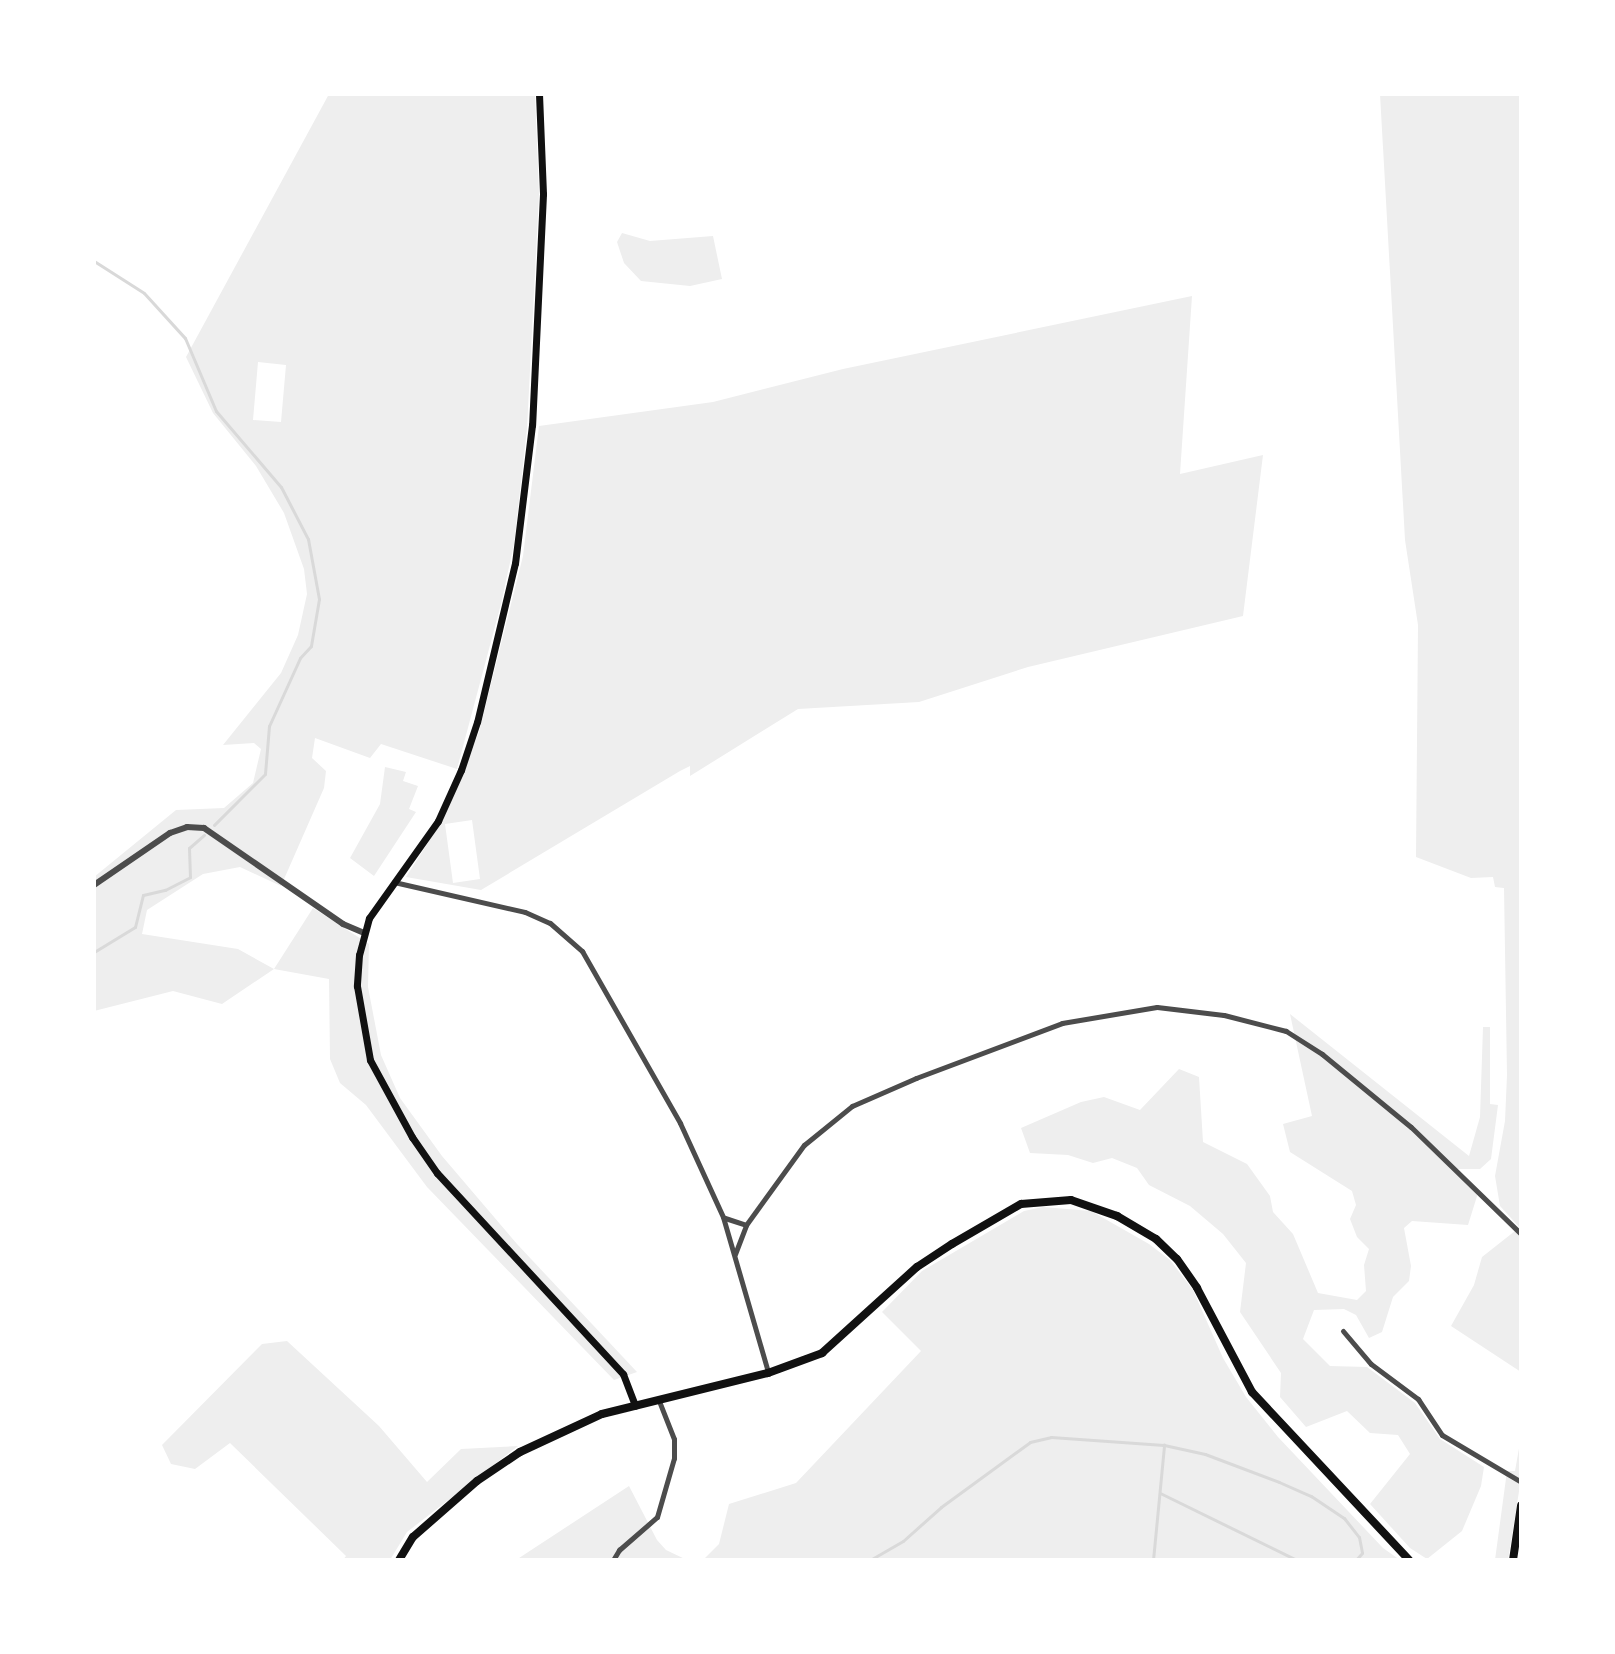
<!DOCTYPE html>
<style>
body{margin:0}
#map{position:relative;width:1615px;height:1654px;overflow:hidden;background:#fff;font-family:Helvetica,sans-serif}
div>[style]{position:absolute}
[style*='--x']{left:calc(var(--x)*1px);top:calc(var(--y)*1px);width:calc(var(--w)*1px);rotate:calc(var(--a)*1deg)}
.green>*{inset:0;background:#eee}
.stream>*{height:3px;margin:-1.5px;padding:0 1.5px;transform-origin:1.5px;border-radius:1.5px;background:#d9d9d9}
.minor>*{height:5px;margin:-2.5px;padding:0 2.5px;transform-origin:2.5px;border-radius:2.5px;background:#4c4c4c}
.tertiary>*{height:6px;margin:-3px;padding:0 3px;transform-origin:3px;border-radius:3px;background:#4c4c4c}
.secondary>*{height:7px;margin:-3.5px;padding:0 3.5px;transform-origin:3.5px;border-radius:3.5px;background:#111}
.primary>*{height:8px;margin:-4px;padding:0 4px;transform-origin:4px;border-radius:4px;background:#111}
span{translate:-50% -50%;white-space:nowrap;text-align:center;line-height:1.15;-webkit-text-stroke:7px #fff;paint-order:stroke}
.frame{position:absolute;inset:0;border:96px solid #fff;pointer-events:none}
</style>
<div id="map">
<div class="green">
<div style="clip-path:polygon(evenodd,329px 94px,535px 94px,539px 194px,527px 429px,514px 544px,501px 604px,457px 769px,381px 744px,370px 758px,315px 738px,312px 758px,326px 771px,324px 788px,281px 886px,240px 867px,203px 874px,147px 910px,142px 934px,238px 949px,274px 969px,313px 908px,369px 944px,368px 987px,381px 1055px,400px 1098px,442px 1156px,517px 1244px,637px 1372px,614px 1380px,427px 1187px,366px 1105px,340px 1083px,330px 1059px,329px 979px,274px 969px,222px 1004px,173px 991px,94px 1011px,94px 877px,176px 810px,224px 808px,253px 783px,261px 749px,254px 743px,223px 745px,281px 673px,298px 635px,307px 594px,304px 569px,284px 513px,256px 466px,213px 413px,186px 357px,329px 94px,258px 362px,286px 365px,281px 422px,253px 420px,258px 362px)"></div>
<div style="clip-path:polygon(1380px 94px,1521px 94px,1521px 1229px,1500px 1206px,1495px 1176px,1505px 1121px,1507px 1075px,1504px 888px,1495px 887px,1493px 877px,1471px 878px,1416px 857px,1418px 625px,1405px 540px)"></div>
<div style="clip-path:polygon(622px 233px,650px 241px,713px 236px,722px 279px,690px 286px,641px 281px,624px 263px,617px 242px)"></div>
<div style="clip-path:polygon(evenodd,1192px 296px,1180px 474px,1263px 455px,1243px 616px,1028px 667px,919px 702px,798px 709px,690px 776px,690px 766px,680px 771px,481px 890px,406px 877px,442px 821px,479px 732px,523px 556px,539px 426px,713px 402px,843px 369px,1192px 296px,472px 820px,480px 879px,453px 883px,445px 824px,472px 820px)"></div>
<div style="clip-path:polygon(385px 767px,406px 772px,403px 781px,418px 786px,409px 809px,416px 812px,374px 876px,350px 858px,380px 804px)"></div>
<div style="clip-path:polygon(1290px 1014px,1469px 1156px,1480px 1117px,1483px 1027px,1490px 1027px,1490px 1104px,1498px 1105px,1491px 1159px,1480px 1169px,1450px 1169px,1478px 1193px,1468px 1225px,1412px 1221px,1404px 1228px,1411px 1266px,1409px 1281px,1393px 1297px,1382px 1332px,1369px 1338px,1356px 1315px,1344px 1309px,1314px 1310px,1303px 1339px,1330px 1366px,1367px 1367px,1415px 1403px,1440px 1439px,1484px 1467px,1481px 1486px,1462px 1531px,1427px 1559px,1410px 1548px,1370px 1504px,1410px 1454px,1398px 1435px,1370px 1433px,1347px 1411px,1306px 1427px,1280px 1397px,1281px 1373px,1240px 1312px,1246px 1263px,1223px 1234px,1190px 1206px,1149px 1185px,1137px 1168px,1112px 1158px,1093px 1163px,1068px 1155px,1030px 1153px,1021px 1128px,1081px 1102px,1104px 1097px,1140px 1110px,1179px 1069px,1199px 1077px,1203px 1142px,1247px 1164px,1270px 1196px,1273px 1212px,1293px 1234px,1318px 1293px,1357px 1300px,1366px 1291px,1364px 1265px,1369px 1249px,1357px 1237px,1350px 1219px,1356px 1205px,1352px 1191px,1290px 1152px,1283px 1124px,1312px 1116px)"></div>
<div style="clip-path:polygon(1043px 1207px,1091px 1211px,1149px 1244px,1170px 1260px,1193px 1290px,1223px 1358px,1246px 1397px,1278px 1437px,1383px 1548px,1400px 1560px,703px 1560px,719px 1544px,729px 1504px,796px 1483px,921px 1351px,882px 1312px,922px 1271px,1024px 1211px)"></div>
<div style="clip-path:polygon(1515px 1231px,1521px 1238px,1521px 1372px,1451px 1326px,1474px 1285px,1482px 1257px)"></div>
<div style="clip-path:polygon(287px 1341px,379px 1426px,427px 1482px,461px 1449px,518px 1446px,407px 1532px,390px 1560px,343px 1560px,346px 1556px,230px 1443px,195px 1469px,171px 1464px,162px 1445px,262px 1344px)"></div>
<div style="clip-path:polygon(1521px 1437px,1521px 1479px,1508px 1560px,1495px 1560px,1507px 1471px,1515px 1471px)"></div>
<div style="clip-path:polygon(629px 1486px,657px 1540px,666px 1550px,687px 1560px,516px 1560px)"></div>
</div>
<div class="stream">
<div style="--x:94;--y:261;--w:59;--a:32.6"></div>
<div style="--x:144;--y:293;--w:61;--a:47.7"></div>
<div style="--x:185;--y:338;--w:79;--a:67"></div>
<div style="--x:216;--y:411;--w:100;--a:49.5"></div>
<div style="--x:281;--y:487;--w:59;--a:62.6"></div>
<div style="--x:308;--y:539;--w:61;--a:79.6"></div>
<div style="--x:319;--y:599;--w:48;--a:99.7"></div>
<div style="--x:311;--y:646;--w:16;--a:133"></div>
<div style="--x:300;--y:658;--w:75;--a:114.5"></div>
<div style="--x:269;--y:726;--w:48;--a:94.8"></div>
<div style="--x:265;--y:774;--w:72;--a:135"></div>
<div style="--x:94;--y:952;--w:48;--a:-31.4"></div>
<div style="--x:135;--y:927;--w:33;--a:-76"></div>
<div style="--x:143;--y:895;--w:23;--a:-13"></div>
<div style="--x:165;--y:890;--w:28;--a:-27"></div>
<div style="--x:190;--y:877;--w:29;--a:-92"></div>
<div style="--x:189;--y:848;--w:20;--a:-41"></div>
<div style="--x:1160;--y:1493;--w:153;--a:26.1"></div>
<div style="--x:870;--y:1560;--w:38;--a:-30"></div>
<div style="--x:903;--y:1541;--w:51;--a:-41.8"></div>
<div style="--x:941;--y:1507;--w:110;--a:-36.1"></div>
<div style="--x:1030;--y:1442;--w:22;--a:-13"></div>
<div style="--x:1051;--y:1437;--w:113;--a:4"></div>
<div style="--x:1164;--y:1445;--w:42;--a:12.4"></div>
<div style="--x:1205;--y:1454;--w:79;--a:20.7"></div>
<div style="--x:1279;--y:1482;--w:35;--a:24"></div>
<div style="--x:1311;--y:1496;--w:40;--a:34"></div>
<div style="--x:1344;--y:1518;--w:24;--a:52"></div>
<div style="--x:1359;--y:1537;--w:16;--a:79"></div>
<div style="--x:1362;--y:1553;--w:9;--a:131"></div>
<div style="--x:1153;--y:1560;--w:116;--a:-84.5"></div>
</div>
<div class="minor">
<div style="--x:394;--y:882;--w:134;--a:12.9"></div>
<div style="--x:525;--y:912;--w:27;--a:24"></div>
<div style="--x:550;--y:923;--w:43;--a:41.2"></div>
<div style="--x:582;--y:951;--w:198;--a:60.3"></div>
<div style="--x:680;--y:1123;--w:103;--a:65.4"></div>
<div style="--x:723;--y:1217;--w:161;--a:73.8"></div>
<div style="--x:725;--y:1218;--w:22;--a:18"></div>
<div style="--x:735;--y:1254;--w:31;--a:-69"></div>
<div style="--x:746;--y:1225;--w:99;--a:-54.1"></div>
<div style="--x:804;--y:1145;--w:62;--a:-39.1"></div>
<div style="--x:852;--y:1106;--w:70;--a:-23.6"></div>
<div style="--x:916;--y:1078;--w:156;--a:-20.6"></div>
<div style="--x:1062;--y:1023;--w:96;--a:-9.6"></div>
<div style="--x:1157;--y:1007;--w:67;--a:6.8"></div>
<div style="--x:1224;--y:1015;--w:64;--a:14.5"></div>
<div style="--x:1286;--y:1031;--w:43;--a:32.6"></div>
<div style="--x:1322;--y:1054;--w:115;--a:39.4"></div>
<div style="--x:1411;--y:1127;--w:153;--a:44.2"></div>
<div style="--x:1343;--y:1331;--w:43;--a:49.7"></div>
<div style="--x:1371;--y:1364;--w:59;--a:36.7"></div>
<div style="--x:1418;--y:1399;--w:43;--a:56.3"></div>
<div style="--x:1442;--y:1435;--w:92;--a:30.7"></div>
<div style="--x:613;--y:1560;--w:12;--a:-59"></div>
<div style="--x:619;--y:1550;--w:50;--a:-41"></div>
<div style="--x:657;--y:1517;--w:61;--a:-73.9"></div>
<div style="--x:674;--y:1458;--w:19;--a:-90"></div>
<div style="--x:674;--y:1439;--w:41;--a:-111.5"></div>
</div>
<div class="tertiary">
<div style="--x:94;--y:885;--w:92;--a:-34.4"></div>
<div style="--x:170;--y:833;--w:18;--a:-19"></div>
<div style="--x:187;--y:827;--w:17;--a:3"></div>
<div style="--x:204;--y:828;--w:169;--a:34.6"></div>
<div style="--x:343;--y:924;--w:23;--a:23"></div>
</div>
<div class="secondary">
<div style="--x:539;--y:94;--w:100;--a:87.7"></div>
<div style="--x:543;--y:194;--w:231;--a:92.7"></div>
<div style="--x:532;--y:425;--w:139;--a:97"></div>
<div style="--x:515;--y:563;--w:163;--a:103.4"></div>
<div style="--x:477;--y:722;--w:51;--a:108.4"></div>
<div style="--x:461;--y:770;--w:56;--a:114.3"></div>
<div style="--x:438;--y:821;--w:119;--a:125.4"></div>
<div style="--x:369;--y:918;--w:38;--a:105"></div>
<div style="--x:359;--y:955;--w:31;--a:94"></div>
<div style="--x:357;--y:986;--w:75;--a:80"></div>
<div style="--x:370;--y:1060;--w:88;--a:61.4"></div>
<div style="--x:412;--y:1137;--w:44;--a:55.2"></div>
<div style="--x:437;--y:1173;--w:274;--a:47.2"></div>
<div style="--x:623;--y:1374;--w:34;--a:69"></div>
</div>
<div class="primary">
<div style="--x:399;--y:1560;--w:27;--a:-59"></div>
<div style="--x:413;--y:1537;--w:85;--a:-41.2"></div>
<div style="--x:477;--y:1481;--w:52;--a:-34"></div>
<div style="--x:520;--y:1452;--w:90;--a:-24.9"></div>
<div style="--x:602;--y:1414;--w:171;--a:-13.9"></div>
<div style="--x:768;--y:1373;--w:58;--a:-20.3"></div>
<div style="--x:822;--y:1353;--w:128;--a:-42.2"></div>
<div style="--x:917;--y:1267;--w:42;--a:-33.3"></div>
<div style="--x:952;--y:1244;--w:80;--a:-30.1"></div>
<div style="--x:1021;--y:1204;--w:50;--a:-4.6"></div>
<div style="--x:1071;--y:1200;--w:49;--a:19.2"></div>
<div style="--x:1117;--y:1216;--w:45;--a:30.5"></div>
<div style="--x:1156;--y:1239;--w:29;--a:44"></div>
<div style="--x:1177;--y:1259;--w:35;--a:55"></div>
<div style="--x:1197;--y:1288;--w:118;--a:62.1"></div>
<div style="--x:1252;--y:1392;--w:230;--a:46.9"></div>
<div style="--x:1513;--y:1560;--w:55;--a:-81.6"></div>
</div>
<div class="frame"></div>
</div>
